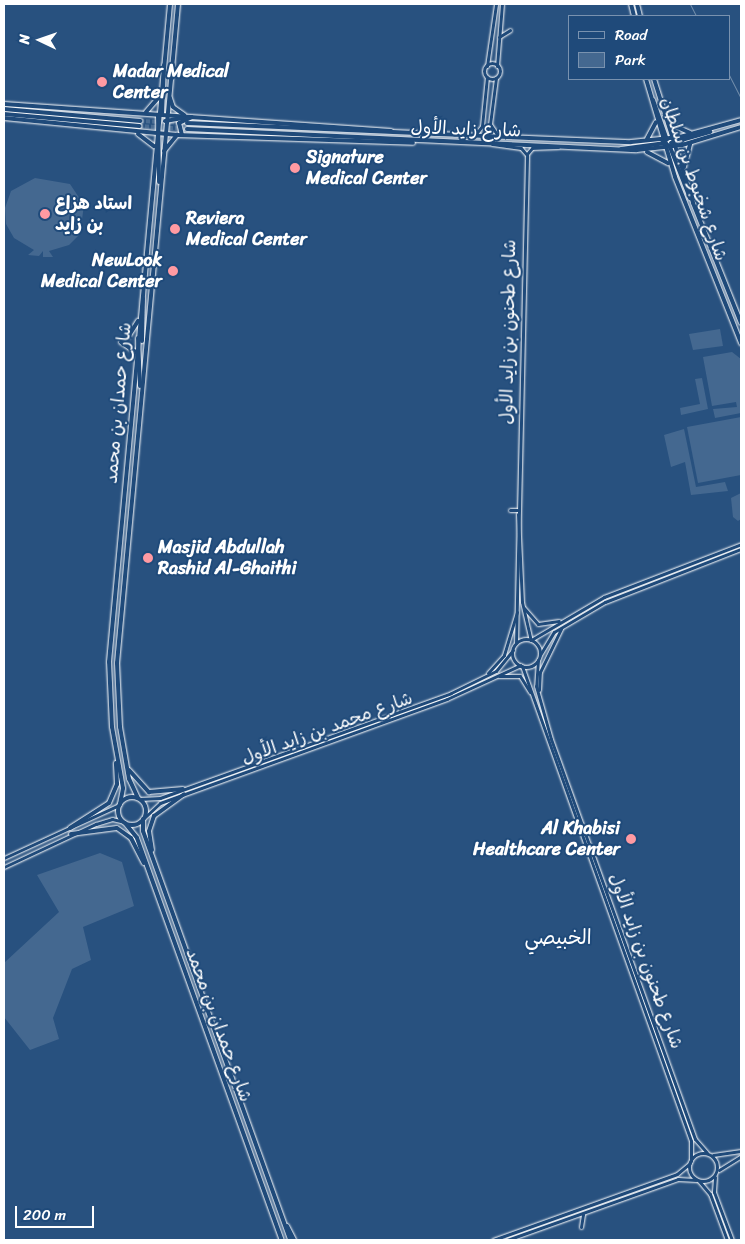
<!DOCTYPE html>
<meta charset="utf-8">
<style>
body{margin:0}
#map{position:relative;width:745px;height:1244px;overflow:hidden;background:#28517f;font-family:Sriracha,"Playpen Sans Arabic",sans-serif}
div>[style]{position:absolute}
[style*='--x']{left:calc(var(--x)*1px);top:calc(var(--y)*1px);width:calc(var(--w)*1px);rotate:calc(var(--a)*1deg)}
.green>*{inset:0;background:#446890}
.stream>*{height:1px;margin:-0.5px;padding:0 0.5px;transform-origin:0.5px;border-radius:0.5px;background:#718dab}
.primary-tunnel>*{height:4px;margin-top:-2px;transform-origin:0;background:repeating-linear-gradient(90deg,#486b92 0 4px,transparent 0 6px)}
.roads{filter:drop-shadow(0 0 1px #fff) drop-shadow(0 0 1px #fff)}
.secondary>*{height:3px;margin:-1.5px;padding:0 1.5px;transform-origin:1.5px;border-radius:1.5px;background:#1f4a7a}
.secondary>.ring{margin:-1.5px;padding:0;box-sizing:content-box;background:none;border:3px solid #1f4a7a;border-radius:50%}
.primary>*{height:4px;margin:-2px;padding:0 2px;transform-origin:2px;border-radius:2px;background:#1f4a7a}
.primary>.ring{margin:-2px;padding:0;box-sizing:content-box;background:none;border:4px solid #1f4a7a;border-radius:50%}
.dots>*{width:14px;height:14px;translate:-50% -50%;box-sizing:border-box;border:2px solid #1f4a7a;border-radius:50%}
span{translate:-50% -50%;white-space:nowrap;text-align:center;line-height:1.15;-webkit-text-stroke:4px #1f4a7a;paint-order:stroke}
.poi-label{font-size:18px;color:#fff;font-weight:700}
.left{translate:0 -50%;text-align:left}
.right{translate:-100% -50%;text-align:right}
.street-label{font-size:18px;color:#fff}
.quarter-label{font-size:20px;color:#fff}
.frame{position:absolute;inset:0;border:5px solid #fff;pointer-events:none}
.legend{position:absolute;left:568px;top:15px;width:162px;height:65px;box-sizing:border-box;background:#1f4a7a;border:1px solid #7992af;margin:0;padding:6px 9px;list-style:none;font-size:15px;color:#fff}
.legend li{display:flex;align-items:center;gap:10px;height:25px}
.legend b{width:25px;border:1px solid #7992af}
.north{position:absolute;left:15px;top:15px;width:50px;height:50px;-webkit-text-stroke:4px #1f4a7a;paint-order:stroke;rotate:273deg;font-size:14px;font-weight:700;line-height:20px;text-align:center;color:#fff}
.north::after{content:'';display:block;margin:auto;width:18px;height:22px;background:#fff;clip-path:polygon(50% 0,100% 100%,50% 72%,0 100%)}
.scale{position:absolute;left:15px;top:1206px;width:79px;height:22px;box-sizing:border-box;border:2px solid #fff;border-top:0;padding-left:6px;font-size:15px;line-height:18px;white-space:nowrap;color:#fff;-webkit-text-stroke:4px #1f4a7a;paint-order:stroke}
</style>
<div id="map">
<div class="green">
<div style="clip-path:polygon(35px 178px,70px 184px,84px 205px,80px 234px,69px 245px,49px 251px,53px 257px,43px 257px,43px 251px,39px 256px,28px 255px,34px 250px,14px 238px,6px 224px,5px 208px,11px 191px)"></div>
<div style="clip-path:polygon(720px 329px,723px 346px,693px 350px,689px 334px)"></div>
<div style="clip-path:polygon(732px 352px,741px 359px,741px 413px,715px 418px,713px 409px,737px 407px,736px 402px,712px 406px,703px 357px)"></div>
<div style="clip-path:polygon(702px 378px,708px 409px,681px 415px,680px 408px,700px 404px,695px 379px)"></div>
<div style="clip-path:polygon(741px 417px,741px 475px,698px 483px,687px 427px)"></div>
<div style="clip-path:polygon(684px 429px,696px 487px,725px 482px,728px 491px,691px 495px,685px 462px,671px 467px,664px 435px)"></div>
<div style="clip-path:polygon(741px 493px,741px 519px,738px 521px,733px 517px,731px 498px)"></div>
<div style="clip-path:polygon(100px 853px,122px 862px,134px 906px,83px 927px,91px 960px,72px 969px,53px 1018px,59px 1039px,30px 1050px,4px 1017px,4px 963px,59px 912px,37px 875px)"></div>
</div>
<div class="stream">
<div style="--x:690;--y:4;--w:13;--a:63"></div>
<div style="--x:729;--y:75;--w:27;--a:63"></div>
</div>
<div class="primary-tunnel">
<div style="--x:140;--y:121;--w:47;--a:2.4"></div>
<div style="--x:139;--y:126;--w:48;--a:3.6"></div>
</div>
<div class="roads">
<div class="secondary">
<div style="--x:499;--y:37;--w:13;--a:-32"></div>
<div class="ring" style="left:484px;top:63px;width:13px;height:13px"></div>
<div style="--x:487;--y:66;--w:63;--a:-81.7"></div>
<div style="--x:497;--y:66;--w:62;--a:-85.4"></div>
<div style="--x:496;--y:78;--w:46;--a:97.4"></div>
<div style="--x:490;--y:124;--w:14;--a:56"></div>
<div style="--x:475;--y:135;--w:11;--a:-52"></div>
<div style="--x:482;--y:126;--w:49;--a:-84.2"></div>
<div style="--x:492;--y:144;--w:29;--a:8"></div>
<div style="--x:521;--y:148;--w:8;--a:50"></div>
<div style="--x:510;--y:510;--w:7;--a:0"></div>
<div style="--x:518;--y:514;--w:88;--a:87.4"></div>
<div style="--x:522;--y:602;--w:39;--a:77"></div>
<div style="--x:524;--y:608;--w:21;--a:49"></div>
<div style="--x:538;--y:624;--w:21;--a:-8"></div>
<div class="ring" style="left:512px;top:639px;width:25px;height:25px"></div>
<div style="--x:531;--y:640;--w:85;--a:-30.5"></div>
<div style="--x:604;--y:597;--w:147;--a:-21.1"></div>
<div style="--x:516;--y:643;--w:489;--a:-88.7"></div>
<div style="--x:527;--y:154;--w:8;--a:-50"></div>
<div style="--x:532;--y:148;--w:26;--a:-2"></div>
<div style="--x:540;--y:655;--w:27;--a:-59"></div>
<div style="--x:554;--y:632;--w:59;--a:-30.5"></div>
<div style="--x:605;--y:602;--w:146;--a:-21.3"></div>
<div style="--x:538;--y:660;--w:26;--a:94"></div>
<div style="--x:536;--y:686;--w:55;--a:74.2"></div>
<div style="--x:551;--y:739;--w:425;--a:70.2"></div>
<div style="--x:695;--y:1139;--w:18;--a:49"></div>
<div style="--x:522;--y:666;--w:504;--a:70.41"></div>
<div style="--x:691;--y:1141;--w:20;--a:90"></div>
<div style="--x:488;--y:673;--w:24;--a:-48"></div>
<div style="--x:504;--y:655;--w:45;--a:-73.2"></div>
<div style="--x:499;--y:676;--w:21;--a:0"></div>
<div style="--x:520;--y:676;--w:19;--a:58"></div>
<div style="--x:539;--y:690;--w:18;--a:-87"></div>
<div style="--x:540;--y:672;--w:48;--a:-64"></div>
<div style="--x:140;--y:799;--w:20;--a:-3"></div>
<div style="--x:160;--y:798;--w:309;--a:-19.8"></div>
<div style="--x:451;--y:693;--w:50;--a:-26.1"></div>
<div style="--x:496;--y:671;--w:27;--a:-51"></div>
<div style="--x:144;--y:818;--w:22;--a:-43"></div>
<div style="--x:160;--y:803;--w:305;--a:-19.9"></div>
<div style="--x:447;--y:699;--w:81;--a:-24.7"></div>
<div style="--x:4;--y:858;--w:127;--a:-24.7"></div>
<div style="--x:4;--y:867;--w:102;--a:-25.1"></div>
<div style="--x:96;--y:824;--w:17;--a:-17"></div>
<div style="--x:112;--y:819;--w:12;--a:14"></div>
<div class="ring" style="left:689px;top:1153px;width:25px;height:25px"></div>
<div style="--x:713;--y:1155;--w:28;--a:-8"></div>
<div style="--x:719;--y:1170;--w:26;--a:-32"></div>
<div style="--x:715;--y:1177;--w:15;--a:94"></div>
<div style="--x:714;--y:1192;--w:51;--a:69.4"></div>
<div style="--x:699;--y:1181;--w:17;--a:50"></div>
<div style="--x:710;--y:1194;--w:49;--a:69.7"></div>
<div style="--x:581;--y:1227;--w:13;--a:-81"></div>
<div style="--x:493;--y:1240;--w:195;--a:-19.7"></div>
<div style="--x:677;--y:1174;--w:17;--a:-40"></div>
<div style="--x:507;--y:1240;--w:182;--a:-19.6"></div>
<div style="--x:678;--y:1179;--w:18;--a:3"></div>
</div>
<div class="primary">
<div style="--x:631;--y:4;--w:12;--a:76"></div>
<div style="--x:637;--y:4;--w:12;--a:76"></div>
<div style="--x:646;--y:79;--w:102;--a:73.5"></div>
<div style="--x:675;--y:177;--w:179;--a:68.3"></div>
<div style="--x:654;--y:79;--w:130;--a:72.5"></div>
<div style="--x:693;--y:203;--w:129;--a:68.2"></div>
<div style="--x:170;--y:98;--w:9;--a:72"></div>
<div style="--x:173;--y:107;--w:14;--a:36"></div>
<div style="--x:653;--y:100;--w:42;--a:70.7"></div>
<div style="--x:4;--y:104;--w:388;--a:4"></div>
<div style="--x:4;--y:109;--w:137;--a:5"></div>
<div style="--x:146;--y:112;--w:20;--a:-49"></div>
<div style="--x:4;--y:114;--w:136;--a:5.1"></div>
<div style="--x:158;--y:115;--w:67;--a:89.1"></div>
<div style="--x:162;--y:115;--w:50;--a:-87.7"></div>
<div style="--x:4;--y:118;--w:174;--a:5.6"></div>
<div style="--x:177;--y:135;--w:236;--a:1.9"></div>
<div style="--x:165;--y:121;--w:20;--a:-9"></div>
<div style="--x:187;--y:123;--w:444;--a:2.5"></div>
<div style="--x:631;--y:142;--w:49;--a:-5.8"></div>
<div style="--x:680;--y:137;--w:63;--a:-15.6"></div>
<div style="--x:668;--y:123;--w:24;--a:24"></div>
<div style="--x:187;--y:129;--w:450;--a:2.7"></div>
<div style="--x:637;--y:150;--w:45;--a:-6.3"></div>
<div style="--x:682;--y:145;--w:62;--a:-17"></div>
<div style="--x:138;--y:134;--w:20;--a:37"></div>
<div style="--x:182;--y:135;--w:12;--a:-104"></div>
<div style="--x:179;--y:123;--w:14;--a:-25"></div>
<div style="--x:647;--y:139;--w:19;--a:-62"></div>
<div style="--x:662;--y:140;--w:11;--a:41"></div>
<div style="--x:670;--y:147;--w:55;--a:68.6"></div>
<div style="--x:671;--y:143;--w:41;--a:-15.8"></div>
<div style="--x:621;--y:149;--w:45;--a:-7.6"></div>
<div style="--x:164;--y:151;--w:21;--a:-51"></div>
<div style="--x:647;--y:152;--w:24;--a:28"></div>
<div style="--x:684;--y:167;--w:24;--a:-75"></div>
<div style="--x:128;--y:337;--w:19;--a:-58"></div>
<div style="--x:138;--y:338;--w:48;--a:87.6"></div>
<div style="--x:142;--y:341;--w:43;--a:-88.7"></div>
<div style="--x:121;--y:342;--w:18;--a:34"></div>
<div style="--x:129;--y:770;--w:30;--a:48"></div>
<div style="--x:149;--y:792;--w:34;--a:-5"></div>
<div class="ring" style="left:118px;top:797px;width:24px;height:24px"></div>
<div style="--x:138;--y:798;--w:21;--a:-115"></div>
<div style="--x:129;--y:779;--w:53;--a:-99.8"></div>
<div style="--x:120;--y:727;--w:64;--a:-92.7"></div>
<div style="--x:117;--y:663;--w:662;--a:-84.71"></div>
<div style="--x:120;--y:804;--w:16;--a:-79"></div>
<div style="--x:123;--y:788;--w:62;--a:-100.2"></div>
<div style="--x:112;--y:727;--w:65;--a:-92.6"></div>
<div style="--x:109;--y:662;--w:661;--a:-84.7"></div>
<div style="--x:143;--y:819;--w:12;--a:90"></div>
<div style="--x:143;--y:831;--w:435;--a:70.2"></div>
<div style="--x:125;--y:823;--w:19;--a:51"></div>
<div style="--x:137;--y:838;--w:427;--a:70.2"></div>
<div style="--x:70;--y:828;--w:46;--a:-32.7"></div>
<div style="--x:109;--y:803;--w:21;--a:-67"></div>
<div style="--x:117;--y:784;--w:21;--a:-93"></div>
<div style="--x:71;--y:834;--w:46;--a:-7.4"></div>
<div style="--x:117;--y:828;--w:17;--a:36"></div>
<div style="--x:131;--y:838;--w:28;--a:63"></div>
<div style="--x:152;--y:850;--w:19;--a:-99"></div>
<div style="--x:149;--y:831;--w:16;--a:-72"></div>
<div style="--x:154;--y:816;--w:37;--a:-36"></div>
<div style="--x:287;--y:1226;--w:16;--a:63"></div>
</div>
</div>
<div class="dots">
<div style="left:102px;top:82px;background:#ff9aa2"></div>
<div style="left:295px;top:168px;background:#ff9aa2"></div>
<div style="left:45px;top:214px;background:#ff9aa2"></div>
<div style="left:175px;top:229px;background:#ff9aa2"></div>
<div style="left:173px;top:271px;background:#ff9aa2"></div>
<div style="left:148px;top:558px;background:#ff9aa2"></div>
<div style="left:631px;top:839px;background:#ff9aa2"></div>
</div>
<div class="poi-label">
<span class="left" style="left:113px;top:82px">Madar Medical<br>Center</span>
<span class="left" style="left:306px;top:168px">Signature<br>Medical Center</span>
<span class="left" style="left:55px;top:214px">استاد هزاع<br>بن زايد</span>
<span class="left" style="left:186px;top:229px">Reviera<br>Medical Center</span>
<span class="right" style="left:162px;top:271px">NewLook<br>Medical Center</span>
<span class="left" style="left:158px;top:558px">Masjid Abdullah<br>Rashid Al-Ghaithi</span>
<span class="right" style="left:620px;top:839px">Al Khabisi<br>Healthcare Center</span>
</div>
<div class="street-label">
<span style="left:466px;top:129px;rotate:2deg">شارع زايد الأول</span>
<span style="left:694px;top:179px;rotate:71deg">شارع شخبوط بن سلطان</span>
<span style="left:508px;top:332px;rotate:-89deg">شارع طحنون بن زايد الأول</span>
<span style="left:118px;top:403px;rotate:-85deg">شارع حمدان بن محمد</span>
<span style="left:327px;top:728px;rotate:-20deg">شارع محمد بن زايد الأول</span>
<span style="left:646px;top:961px;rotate:70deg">شارع طحنون بن زايد الأول</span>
<span style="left:219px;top:1025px;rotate:70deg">شارع حمدان بن محمد</span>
</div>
<div class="quarter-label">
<span style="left:558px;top:937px">الخبيصي</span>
</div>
<div class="frame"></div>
<ul class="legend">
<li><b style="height:6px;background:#1f4a7a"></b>Road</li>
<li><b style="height:14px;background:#446890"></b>Park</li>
</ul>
<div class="north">N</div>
<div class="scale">200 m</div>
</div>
